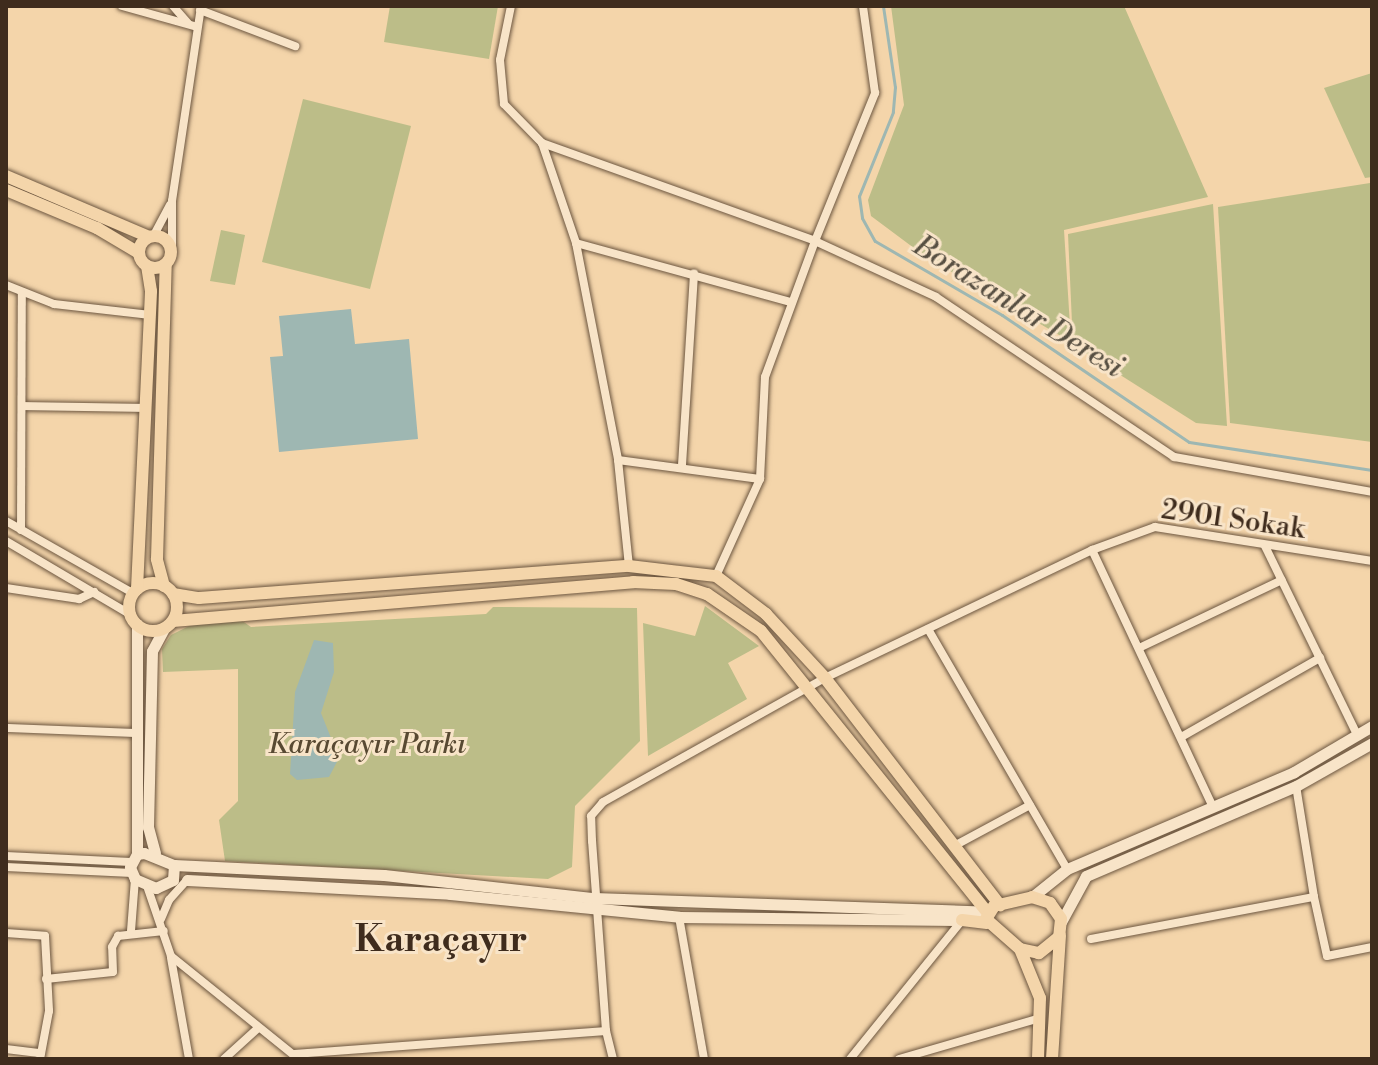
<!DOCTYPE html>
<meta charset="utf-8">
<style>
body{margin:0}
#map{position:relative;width:1378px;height:1065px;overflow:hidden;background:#f4d5aa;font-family:"Libre Bodoni",serif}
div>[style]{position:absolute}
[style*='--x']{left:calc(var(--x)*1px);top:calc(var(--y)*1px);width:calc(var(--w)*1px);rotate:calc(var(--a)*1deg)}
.green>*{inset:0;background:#bcbd88}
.water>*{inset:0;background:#9eb7b2}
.stream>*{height:3px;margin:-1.5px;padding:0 1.5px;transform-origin:1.5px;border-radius:1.5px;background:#9eb7b2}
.roads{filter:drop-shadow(0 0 2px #6c5640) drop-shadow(0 0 2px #6c5640)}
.minor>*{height:8px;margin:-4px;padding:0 4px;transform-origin:4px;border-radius:4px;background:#f8e4c8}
.secondary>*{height:11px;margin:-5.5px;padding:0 5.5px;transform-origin:5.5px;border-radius:5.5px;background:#f8e4c8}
.primary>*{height:12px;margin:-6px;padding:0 6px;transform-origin:6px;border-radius:6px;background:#f4d5aa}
.primary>.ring{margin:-6px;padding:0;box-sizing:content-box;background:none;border:12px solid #f4d5aa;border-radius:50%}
span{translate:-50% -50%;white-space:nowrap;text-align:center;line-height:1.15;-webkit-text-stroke:6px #f8e4c8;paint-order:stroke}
.street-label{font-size:28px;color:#3f2c1d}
.park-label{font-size:28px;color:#584932;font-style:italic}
.water-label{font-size:30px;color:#574f42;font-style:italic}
.district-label{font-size:36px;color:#3f2c1d;font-weight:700}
.frame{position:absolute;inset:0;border:8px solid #3f2c1d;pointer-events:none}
</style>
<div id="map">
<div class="green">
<div style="clip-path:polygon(390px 6px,498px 6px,489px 59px,384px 42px)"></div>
<div style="clip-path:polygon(891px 6px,1124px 6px,1208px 197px,1064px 230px,1071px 342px,926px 257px,871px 216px,868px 200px,904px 105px)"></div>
<div style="clip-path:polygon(1372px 73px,1372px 177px,1365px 178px,1324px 88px)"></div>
<div style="clip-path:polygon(303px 99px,411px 126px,370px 289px,262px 262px)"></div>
<div style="clip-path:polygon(1370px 183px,1372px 442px,1230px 423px,1218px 207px)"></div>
<div style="clip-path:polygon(1213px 204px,1227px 426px,1196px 423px,1073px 345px,1068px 234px)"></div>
<div style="clip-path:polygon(221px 230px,245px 235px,235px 285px,210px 281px)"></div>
<div style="clip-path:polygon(705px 606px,759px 646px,728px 663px,747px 699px,648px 756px,643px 623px,695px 636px)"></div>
<div style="clip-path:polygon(493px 607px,637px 608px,640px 741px,575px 806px,572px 867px,548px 879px,225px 861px,219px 820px,238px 801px,238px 669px,163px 672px,162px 649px,171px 635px,191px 625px,241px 620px,251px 627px,486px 614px)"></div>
</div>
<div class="water">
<div style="clip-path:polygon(351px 309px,355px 344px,409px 339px,418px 439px,279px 452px,270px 357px,283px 356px,279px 316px)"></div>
<div style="clip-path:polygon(314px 640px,333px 643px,334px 672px,321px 713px,339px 758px,329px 777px,297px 780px,290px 774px,295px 692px)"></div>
</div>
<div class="stream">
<div style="--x:883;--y:6;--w:82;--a:81.6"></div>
<div style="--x:895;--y:87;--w:25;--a:95"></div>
<div style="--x:893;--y:112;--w:91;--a:112"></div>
<div style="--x:859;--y:196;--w:22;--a:82"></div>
<div style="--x:862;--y:218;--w:26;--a:61"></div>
<div style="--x:875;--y:241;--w:147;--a:30.2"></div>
<div style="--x:1002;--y:315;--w:226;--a:34.2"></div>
<div style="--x:1189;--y:442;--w:185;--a:8.7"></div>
</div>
<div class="roads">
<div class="minor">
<div style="--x:122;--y:6;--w:78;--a:15.6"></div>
<div style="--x:173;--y:6;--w:23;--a:49"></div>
<div style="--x:511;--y:6;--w:55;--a:101.5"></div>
<div style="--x:500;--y:60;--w:44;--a:84.8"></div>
<div style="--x:504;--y:104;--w:54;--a:45.7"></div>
<div style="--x:542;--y:143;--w:106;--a:71.2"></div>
<div style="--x:576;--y:243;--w:221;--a:79"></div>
<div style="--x:618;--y:460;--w:107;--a:84.1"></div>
<div style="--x:200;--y:10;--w:102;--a:20.8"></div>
<div style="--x:542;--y:143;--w:290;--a:19.7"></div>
<div style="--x:815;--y:241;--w:160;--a:-67.9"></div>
<div style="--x:875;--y:93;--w:88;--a:-97.9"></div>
<div style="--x:154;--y:235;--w:34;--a:-62"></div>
<div style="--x:576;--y:243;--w:222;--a:15.4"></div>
<div style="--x:172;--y:249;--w:48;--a:-90"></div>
<div style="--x:172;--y:201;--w:197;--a:-81.5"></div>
<div style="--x:6;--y:285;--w:52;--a:21.6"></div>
<div style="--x:54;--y:304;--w:97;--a:6.5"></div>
<div style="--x:23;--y:406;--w:122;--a:0.9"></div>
<div style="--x:618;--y:460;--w:143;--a:7.6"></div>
<div style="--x:682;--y:465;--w:192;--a:-86.4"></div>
<div style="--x:6;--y:521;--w:146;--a:29.6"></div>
<div style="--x:21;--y:530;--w:238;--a:-89.8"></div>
<div style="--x:6;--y:541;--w:145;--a:30.6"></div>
<div style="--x:1265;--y:546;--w:210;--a:64"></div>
<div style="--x:1092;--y:550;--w:284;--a:64.8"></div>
<div style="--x:716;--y:576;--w:107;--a:-65.6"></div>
<div style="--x:760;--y:479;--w:102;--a:-87.2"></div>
<div style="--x:765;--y:377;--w:145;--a:-69.8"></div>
<div style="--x:815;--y:241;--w:133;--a:24.8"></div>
<div style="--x:936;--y:297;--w:287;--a:33.9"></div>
<div style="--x:1174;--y:457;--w:201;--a:10"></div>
<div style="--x:6;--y:588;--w:74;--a:8.6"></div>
<div style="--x:79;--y:599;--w:17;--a:-25"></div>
<div style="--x:928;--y:629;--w:277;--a:59.9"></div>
<div style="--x:1139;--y:648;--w:158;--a:-25.4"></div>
<div style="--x:6;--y:728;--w:131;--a:2.2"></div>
<div style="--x:1183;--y:736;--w:158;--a:-29.7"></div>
<div style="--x:954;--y:846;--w:86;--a:-28.3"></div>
<div style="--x:6;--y:856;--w:125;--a:2.7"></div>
<div style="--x:6;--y:867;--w:126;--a:2.7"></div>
<div style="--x:147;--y:886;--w:74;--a:71.1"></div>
<div style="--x:171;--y:956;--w:159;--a:38.9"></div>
<div style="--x:1314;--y:897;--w:60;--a:77.6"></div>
<div style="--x:1327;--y:956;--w:46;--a:-11.3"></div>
<div style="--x:679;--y:917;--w:144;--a:80"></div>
<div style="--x:161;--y:919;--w:21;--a:-67"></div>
<div style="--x:169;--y:900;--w:27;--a:-48"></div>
<div style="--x:131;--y:931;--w:52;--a:-85.6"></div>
<div style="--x:6;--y:933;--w:39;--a:4"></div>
<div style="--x:45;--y:936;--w:75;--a:86.9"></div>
<div style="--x:49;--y:1011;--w:49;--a:100.6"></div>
<div style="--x:1091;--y:939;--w:227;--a:-10.7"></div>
<div style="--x:1314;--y:897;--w:112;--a:-99.2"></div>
<div style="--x:171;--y:958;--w:103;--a:79.9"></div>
<div style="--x:46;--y:979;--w:67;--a:-6"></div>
<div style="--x:113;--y:972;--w:25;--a:-92"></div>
<div style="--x:112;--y:947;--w:13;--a:-61"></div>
<div style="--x:118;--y:936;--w:46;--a:-6.2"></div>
<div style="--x:6;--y:1049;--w:35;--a:7"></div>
<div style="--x:294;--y:1054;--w:313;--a:-4.2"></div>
<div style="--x:224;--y:1059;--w:45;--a:-42.3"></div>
<div style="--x:613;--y:1059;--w:29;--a:-104"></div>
<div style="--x:606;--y:1031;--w:191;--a:-94.2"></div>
<div style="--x:592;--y:841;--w:25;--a:-92"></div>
<div style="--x:591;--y:816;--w:18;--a:-49"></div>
<div style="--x:603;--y:802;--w:254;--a:-29.2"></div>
<div style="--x:825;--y:678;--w:296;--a:-25.6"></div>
<div style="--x:1092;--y:550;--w:67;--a:-20.1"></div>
<div style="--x:1155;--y:527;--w:220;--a:8.9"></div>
<div style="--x:850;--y:1059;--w:179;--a:-51.1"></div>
<div style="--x:899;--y:1059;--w:147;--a:-16.2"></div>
</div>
<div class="secondary">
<div style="--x:155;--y:853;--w:27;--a:-105"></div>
<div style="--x:148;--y:827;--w:176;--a:-88.7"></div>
<div style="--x:152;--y:651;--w:26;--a:-62"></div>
<div style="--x:137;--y:854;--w:230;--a:-90"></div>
<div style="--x:174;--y:865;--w:15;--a:94"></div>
<div style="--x:173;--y:880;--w:19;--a:155"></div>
<div style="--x:156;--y:888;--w:23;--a:-157"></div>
<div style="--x:135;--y:879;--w:13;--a:-113"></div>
<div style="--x:130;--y:867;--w:15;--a:-62"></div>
<div style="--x:137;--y:854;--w:7;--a:-8"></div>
<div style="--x:144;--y:853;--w:32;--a:22"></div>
<div style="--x:174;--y:865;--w:210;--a:2.7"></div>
<div style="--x:384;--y:875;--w:211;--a:6.3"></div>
<div style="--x:594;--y:898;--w:393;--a:2"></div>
<div style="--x:187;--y:880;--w:263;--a:3"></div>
<div style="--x:450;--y:894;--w:230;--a:5.7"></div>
<div style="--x:679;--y:917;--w:283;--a:0.6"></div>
<div style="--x:1032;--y:897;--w:45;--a:-38.7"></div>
<div style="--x:1067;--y:869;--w:247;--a:-23.1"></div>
<div style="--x:1294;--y:772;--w:91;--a:-30.5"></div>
<div style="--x:1061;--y:922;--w:52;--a:-61.5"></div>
<div style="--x:1086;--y:876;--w:228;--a:-23.2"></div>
<div style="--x:1296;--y:786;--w:87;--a:-29.5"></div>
</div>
<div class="primary">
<div style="--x:6;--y:176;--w:155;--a:23.1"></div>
<div style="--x:6;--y:190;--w:99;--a:22.7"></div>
<div style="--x:97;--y:228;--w:49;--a:30.8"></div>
<div class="ring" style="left:139px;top:236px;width:20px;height:20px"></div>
<div class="ring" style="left:129px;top:583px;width:36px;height:36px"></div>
<div style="--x:164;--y:586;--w:28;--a:-105"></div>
<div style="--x:157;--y:559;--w:295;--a:-88.3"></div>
<div style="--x:137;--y:589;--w:298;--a:-87.3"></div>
<div style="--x:151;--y:291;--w:25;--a:-99"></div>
<div style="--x:173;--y:594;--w:26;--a:9"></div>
<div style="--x:199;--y:598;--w:431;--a:-4.3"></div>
<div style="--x:629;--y:566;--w:88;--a:6.6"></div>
<div style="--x:716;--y:576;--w:63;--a:37.2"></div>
<div style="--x:766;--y:614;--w:87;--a:47.3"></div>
<div style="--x:825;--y:678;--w:287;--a:52.4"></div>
<div style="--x:173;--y:621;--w:462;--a:-4.8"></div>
<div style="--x:633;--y:582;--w:43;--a:2.7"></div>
<div style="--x:676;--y:584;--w:33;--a:18"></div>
<div style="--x:707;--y:594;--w:65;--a:34.4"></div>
<div style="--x:761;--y:631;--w:361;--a:51.2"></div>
<div style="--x:1032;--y:897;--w:19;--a:18"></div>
<div style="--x:1050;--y:903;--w:19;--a:55"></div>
<div style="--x:1061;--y:919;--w:18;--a:96"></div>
<div style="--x:1059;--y:937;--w:26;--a:141"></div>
<div style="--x:1039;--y:953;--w:19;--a:-168"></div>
<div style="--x:1020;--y:949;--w:45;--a:-138.6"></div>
<div style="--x:986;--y:919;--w:15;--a:-58"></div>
<div style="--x:994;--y:906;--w:39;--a:-13"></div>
<div style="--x:962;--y:920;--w:25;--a:7"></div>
<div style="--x:1020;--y:949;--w:53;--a:67.8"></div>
<div style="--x:1040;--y:998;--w:61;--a:91.9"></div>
<div style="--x:1052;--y:1059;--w:124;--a:-86.3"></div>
</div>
</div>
<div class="street-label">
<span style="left:1233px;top:520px;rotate:8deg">2901 Sokak</span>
</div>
<div class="park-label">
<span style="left:367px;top:745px">Karaçayır Parkı</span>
</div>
<div class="water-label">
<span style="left:1018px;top:307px;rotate:32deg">Borazanlar Deresi</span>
</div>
<div class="district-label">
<span style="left:441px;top:941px">Karaçayır</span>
</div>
<div class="frame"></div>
</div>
